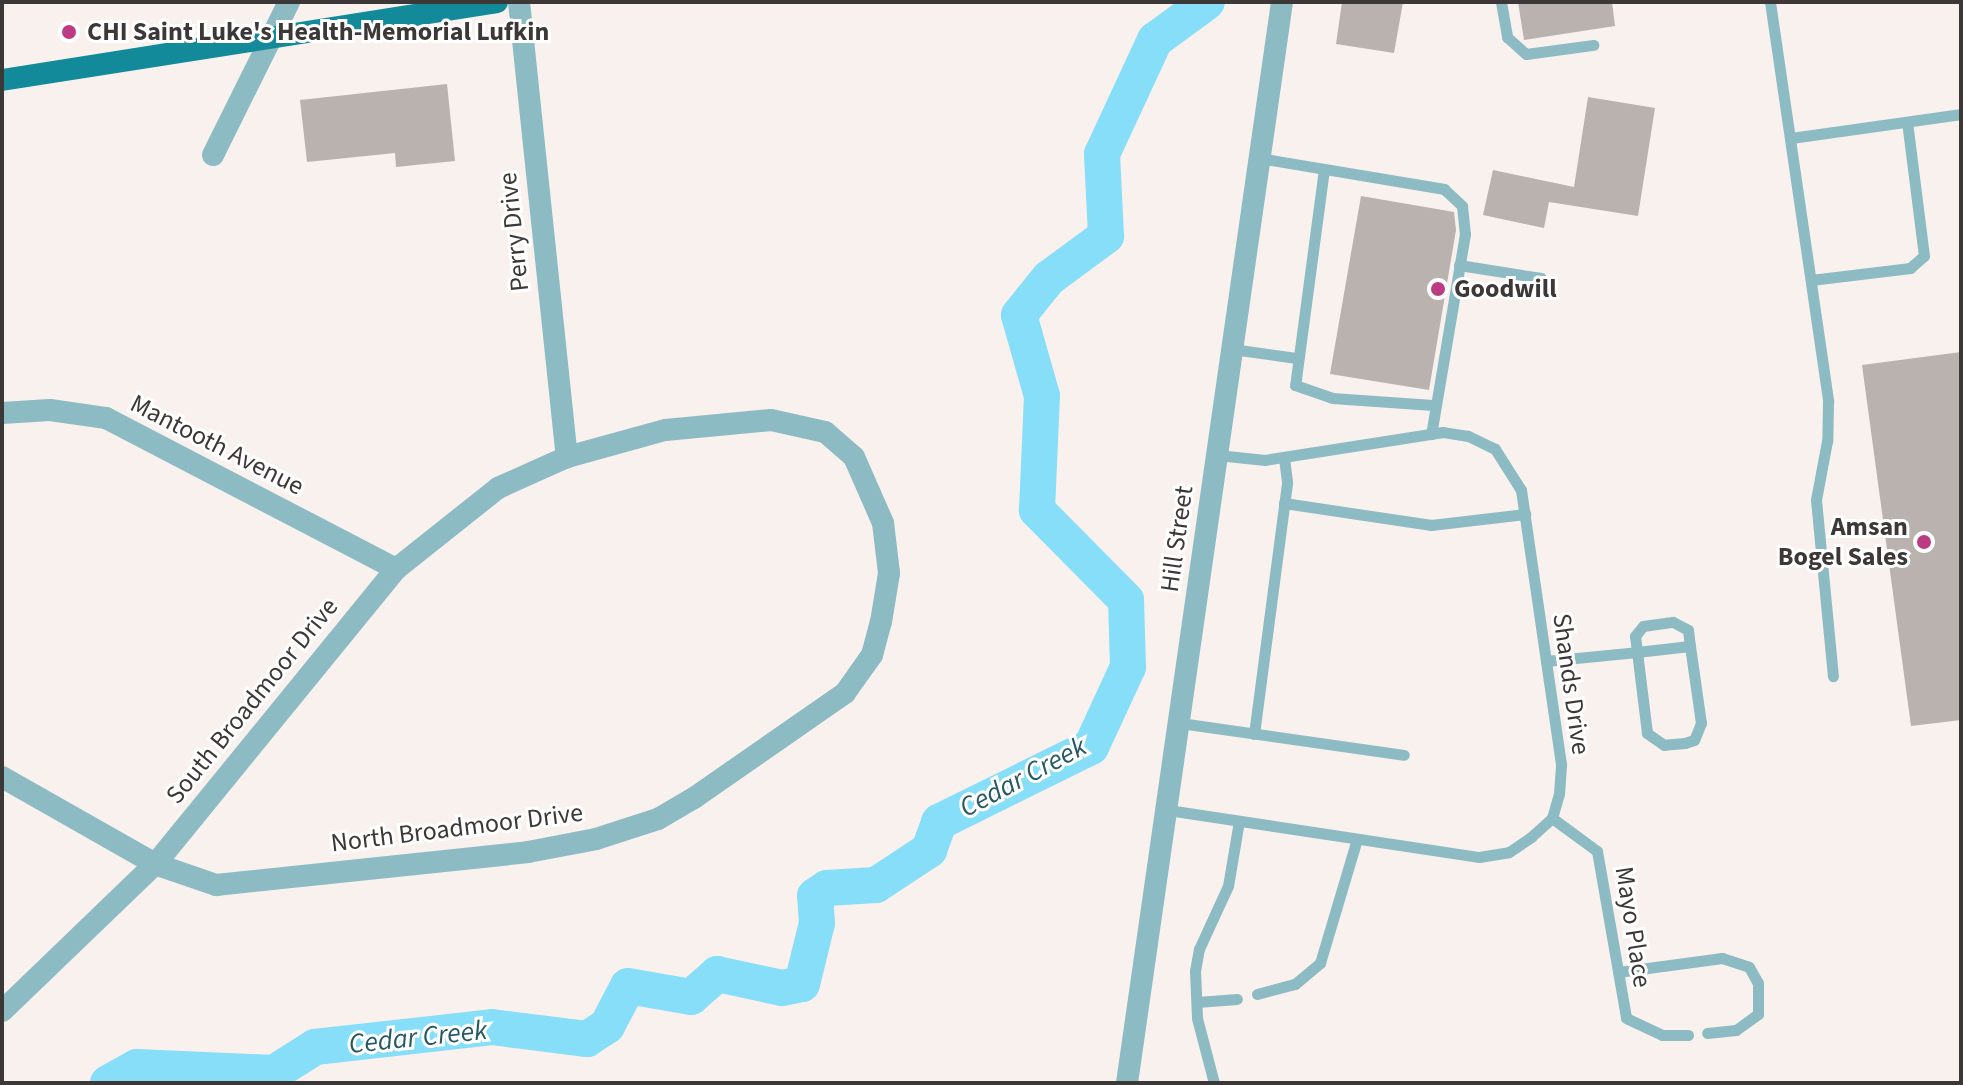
<!DOCTYPE html>
<style>
body{margin:0}
#map{position:relative;width:1963px;height:1085px;overflow:hidden;background:#f9f1ed;font-family:"Source Sans 3",sans-serif}
div>[style]{position:absolute}
[style*='--x']{left:calc(var(--x)*1px);top:calc(var(--y)*1px);width:calc(var(--w)*1px);rotate:calc(var(--a)*1deg)}
.river>*{height:36px;margin:-18px;padding:0 18px;transform-origin:18px;border-radius:18px;background:#87def8}
.building>*{inset:0;background:#bab2af}
.service>*{height:11px;margin:-5.5px;padding:0 5.5px;transform-origin:5.5px;border-radius:5.5px;background:#8cbbc4}
.minor>*{height:22px;margin:-11px;padding:0 11px;transform-origin:11px;border-radius:11px;background:#8cbbc4}
.primary>*{height:22px;margin:-11px;padding:0 11px;transform-origin:11px;border-radius:11px;background:#128a9a}
.dots>*{width:22px;height:22px;translate:-50% -50%;box-sizing:border-box;border:4px solid #fff;border-radius:50%}
span{translate:-50% -50%;white-space:nowrap;text-align:center;line-height:1.15;-webkit-text-stroke:6px #fff;paint-order:stroke}
.poi-label{font-size:26px;color:#3c3837;font-weight:700}
.left{translate:0 -50%;text-align:left}
.right{translate:-100% -50%;text-align:right}
.street-label{font-size:26px;color:#3c3837}
.water-label{font-size:28px;color:#275866;font-style:italic}
.frame{position:absolute;inset:0;border:4px solid #3c3837;pointer-events:none}
</style>
<div id="map">
<div class="river">
<div style="--x:108;--y:1083;--w:33;--a:-29"></div>
<div style="--x:137;--y:1067;--w:137;--a:2.5"></div>
<div style="--x:274;--y:1073;--w:49;--a:-32.4"></div>
<div style="--x:315;--y:1047;--w:178;--a:-6.4"></div>
<div style="--x:492;--y:1027;--w:96;--a:7.2"></div>
<div style="--x:587;--y:1039;--w:24;--a:-33"></div>
<div style="--x:607;--y:1026;--w:45;--a:-62.3"></div>
<div style="--x:628;--y:986;--w:64;--a:9.9"></div>
<div style="--x:691;--y:997;--w:35;--a:-41"></div>
<div style="--x:717;--y:974;--w:66;--a:12.2"></div>
<div style="--x:782;--y:988;--w:20;--a:-11"></div>
<div style="--x:802;--y:984;--w:63;--a:-76.2"></div>
<div style="--x:817;--y:923;--w:27;--a:-94"></div>
<div style="--x:815;--y:896;--w:14;--a:-34"></div>
<div style="--x:827;--y:888;--w:49;--a:-3.5"></div>
<div style="--x:876;--y:885;--w:64;--a:-33.4"></div>
<div style="--x:929;--y:850;--w:30;--a:-70"></div>
<div style="--x:939;--y:822;--w:169;--a:-26.3"></div>
<div style="--x:1091;--y:747;--w:88;--a:-65.2"></div>
<div style="--x:1128;--y:667;--w:67;--a:-91.7"></div>
<div style="--x:1126;--y:600;--w:127;--a:-134.7"></div>
<div style="--x:1037;--y:510;--w:114;--a:-87.5"></div>
<div style="--x:1042;--y:396;--w:84;--a:-105.9"></div>
<div style="--x:1019;--y:315;--w:48;--a:-51"></div>
<div style="--x:1049;--y:278;--w:71;--a:-36.4"></div>
<div style="--x:1106;--y:236;--w:82;--a:-92.8"></div>
<div style="--x:1102;--y:154;--w:126;--a:-65.1"></div>
<div style="--x:1155;--y:40;--w:64;--a:-36.2"></div>
</div>
<div class="building">
<div style="clip-path:polygon(1342px 2px,1403px 2px,1394px 53px,1336px 44px)"></div>
<div style="clip-path:polygon(1518px 2px,1612px 2px,1615px 26px,1524px 40px)"></div>
<div style="clip-path:polygon(447px 84px,455px 161px,396px 167px,395px 153px,307px 162px,300px 100px)"></div>
<div style="clip-path:polygon(1588px 97px,1655px 108px,1638px 216px,1549px 202px,1544px 228px,1483px 215px,1493px 170px,1574px 187px)"></div>
<div style="clip-path:polygon(1361px 196px,1454px 212px,1456px 230px,1429px 390px,1330px 374px)"></div>
<div style="clip-path:polygon(1961px 352px,1961px 720px,1911px 726px,1862px 365px)"></div>
</div>
<div class="service">
<div style="--x:1501;--y:2;--w:36;--a:80"></div>
<div style="--x:1507;--y:37;--w:25;--a:42"></div>
<div style="--x:1526;--y:54;--w:68;--a:-7.7"></div>
<div style="--x:1770;--y:2;--w:404;--a:81.7"></div>
<div style="--x:1828;--y:402;--w:39;--a:91"></div>
<div style="--x:1827;--y:441;--w:60;--a:100.6"></div>
<div style="--x:1816;--y:500;--w:177;--a:84.5"></div>
<div style="--x:1791;--y:138;--w:172;--a:-8"></div>
<div style="--x:1259;--y:158;--w:188;--a:9.5"></div>
<div style="--x:1444;--y:189;--w:25;--a:43"></div>
<div style="--x:1462;--y:206;--w:28;--a:84"></div>
<div style="--x:1465;--y:234;--w:203;--a:99.6"></div>
<div style="--x:1324;--y:169;--w:218;--a:97.6"></div>
<div style="--x:1295;--y:385;--w:39;--a:19"></div>
<div style="--x:1332;--y:398;--w:101;--a:4"></div>
<div style="--x:1459;--y:265;--w:83;--a:9"></div>
<div style="--x:1811;--y:280;--w:100;--a:-6.9"></div>
<div style="--x:1910;--y:268;--w:18;--a:-41"></div>
<div style="--x:1924;--y:256;--w:135;--a:-97.2"></div>
<div style="--x:1232;--y:349;--w:65;--a:8"></div>
<div style="--x:1284;--y:503;--w:149;--a:8.5"></div>
<div style="--x:1431;--y:525;--w:95;--a:-6.7"></div>
<div style="--x:1546;--y:661;--w:91;--a:-5.6"></div>
<div style="--x:1637;--y:652;--w:53;--a:-6.5"></div>
<div style="--x:1690;--y:646;--w:78;--a:81.9"></div>
<div style="--x:1701;--y:723;--w:18;--a:112"></div>
<div style="--x:1694;--y:740;--w:9;--a:162"></div>
<div style="--x:1685;--y:743;--w:21;--a:175"></div>
<div style="--x:1664;--y:745;--w:21;--a:-145"></div>
<div style="--x:1647;--y:733;--w:82;--a:-97"></div>
<div style="--x:1637;--y:652;--w:16;--a:-97"></div>
<div style="--x:1635;--y:636;--w:13;--a:-51"></div>
<div style="--x:1643;--y:626;--w:30;--a:-8"></div>
<div style="--x:1673;--y:622;--w:17;--a:28"></div>
<div style="--x:1688;--y:630;--w:16;--a:83"></div>
<div style="--x:1180;--y:723;--w:226;--a:8.1"></div>
<div style="--x:1254;--y:734;--w:254;--a:-82.5"></div>
<div style="--x:1287;--y:482;--w:25;--a:-97"></div>
<div style="--x:1168;--y:810;--w:315;--a:8.6"></div>
<div style="--x:1479;--y:857;--w:30;--a:-9"></div>
<div style="--x:1509;--y:852;--w:27;--a:-34"></div>
<div style="--x:1531;--y:837;--w:28;--a:-42"></div>
<div style="--x:1552;--y:818;--w:25;--a:-74"></div>
<div style="--x:1559;--y:794;--w:30;--a:-86"></div>
<div style="--x:1561;--y:764;--w:277;--a:-98.3"></div>
<div style="--x:1521;--y:490;--w:49;--a:-122.4"></div>
<div style="--x:1495;--y:449;--w:30;--a:-154"></div>
<div style="--x:1468;--y:436;--w:25;--a:-171"></div>
<div style="--x:1443;--y:432;--w:180;--a:171.1"></div>
<div style="--x:1265;--y:460;--w:48;--a:-174.1"></div>
<div style="--x:1552;--y:818;--w:56;--a:36.3"></div>
<div style="--x:1597;--y:851;--w:169;--a:80.1"></div>
<div style="--x:1626;--y:1018;--w:40;--a:25"></div>
<div style="--x:1662;--y:1035;--w:26;--a:0"></div>
<div style="--x:1618;--y:972;--w:105;--a:-7.7"></div>
<div style="--x:1722;--y:958;--w:28;--a:18"></div>
<div style="--x:1749;--y:967;--w:18;--a:61"></div>
<div style="--x:1758;--y:983;--w:31;--a:90"></div>
<div style="--x:1758;--y:1014;--w:27;--a:144"></div>
<div style="--x:1736;--y:1030;--w:29;--a:174"></div>
<div style="--x:1257;--y:994;--w:39;--a:-15"></div>
<div style="--x:1295;--y:984;--w:33;--a:-40"></div>
<div style="--x:1320;--y:963;--w:129;--a:-73.4"></div>
<div style="--x:1197;--y:1002;--w:40;--a:-4.3"></div>
<div style="--x:1214;--y:1083;--w:67;--a:-104.7"></div>
<div style="--x:1197;--y:1018;--w:47;--a:-92.4"></div>
<div style="--x:1195;--y:971;--w:22;--a:-80"></div>
<div style="--x:1199;--y:949;--w:69;--a:-65.3"></div>
<div style="--x:1228;--y:886;--w:66;--a:-80.4"></div>
</div>
<div class="minor">
<div style="--x:519;--y:2;--w:458;--a:84"></div>
<div style="--x:213;--y:155;--w:171;--a:-63.6"></div>
<div style="--x:2;--y:413;--w:48;--a:-3.6"></div>
<div style="--x:50;--y:410;--w:57;--a:8.1"></div>
<div style="--x:106;--y:418;--w:327;--a:27.5"></div>
<div style="--x:2;--y:777;--w:176;--a:29.6"></div>
<div style="--x:155;--y:864;--w:65;--a:19"></div>
<div style="--x:216;--y:885;--w:314;--a:-6"></div>
<div style="--x:528;--y:852;--w:69;--a:-10.8"></div>
<div style="--x:596;--y:839;--w:65;--a:-17.9"></div>
<div style="--x:658;--y:819;--w:42;--a:-30.3"></div>
<div style="--x:694;--y:798;--w:184;--a:-34.8"></div>
<div style="--x:845;--y:693;--w:47;--a:-54.6"></div>
<div style="--x:872;--y:655;--w:34;--a:-75"></div>
<div style="--x:881;--y:622;--w:50;--a:-80.7"></div>
<div style="--x:889;--y:573;--w:50;--a:-96.8"></div>
<div style="--x:883;--y:523;--w:72;--a:-113.7"></div>
<div style="--x:854;--y:457;--w:38;--a:-139"></div>
<div style="--x:825;--y:432;--w:55;--a:-167.5"></div>
<div style="--x:771;--y:420;--w:106;--a:174.6"></div>
<div style="--x:665;--y:430;--w:102;--a:164.6"></div>
<div style="--x:567;--y:457;--w:76;--a:155.8"></div>
<div style="--x:498;--y:488;--w:130;--a:141.5"></div>
<div style="--x:396;--y:569;--w:381;--a:129.2"></div>
<div style="--x:155;--y:864;--w:212;--a:136.1"></div>
<div style="--x:1127;--y:1083;--w:1092;--a:-81.84"></div>
</div>
<div class="primary">
<div style="--x:2;--y:80;--w:501;--a:-8.95"></div>
</div>
<div class="dots">
<div style="left:69px;top:32px;background:#bd3b83"></div>
<div style="left:1438px;top:289px;background:#bd3b83"></div>
<div style="left:1924px;top:542px;background:#bd3b83"></div>
</div>
<div class="poi-label">
<span class="left" style="left:87px;top:32px">CHI Saint Luke's Health-Memorial Lufkin</span>
<span class="left" style="left:1454px;top:289px">Goodwill</span>
<span class="right" style="left:1908px;top:542px">Amsan<br>Bogel Sales</span>
</div>
<div class="street-label">
<span style="left:514px;top:232px;rotate:-96deg">Perry Drive</span>
<span style="left:217px;top:445px;rotate:27deg">Mantooth Avenue</span>
<span style="left:1177px;top:539px;rotate:-82deg">Hill Street</span>
<span style="left:1571px;top:684px;rotate:82deg">Shands Drive</span>
<span style="left:252px;top:701px;rotate:-51deg">South Broadmoor Drive</span>
<span style="left:457px;top:828px;rotate:-7deg">North Broadmoor Drive</span>
<span style="left:1633px;top:927px;rotate:81deg">Mayo Place</span>
</div>
<div class="water-label">
<span style="left:1023px;top:777px;rotate:-28deg">Cedar Creek</span>
<span style="left:418px;top:1037px;rotate:-6deg">Cedar Creek</span>
</div>
<div class="frame"></div>
</div>
